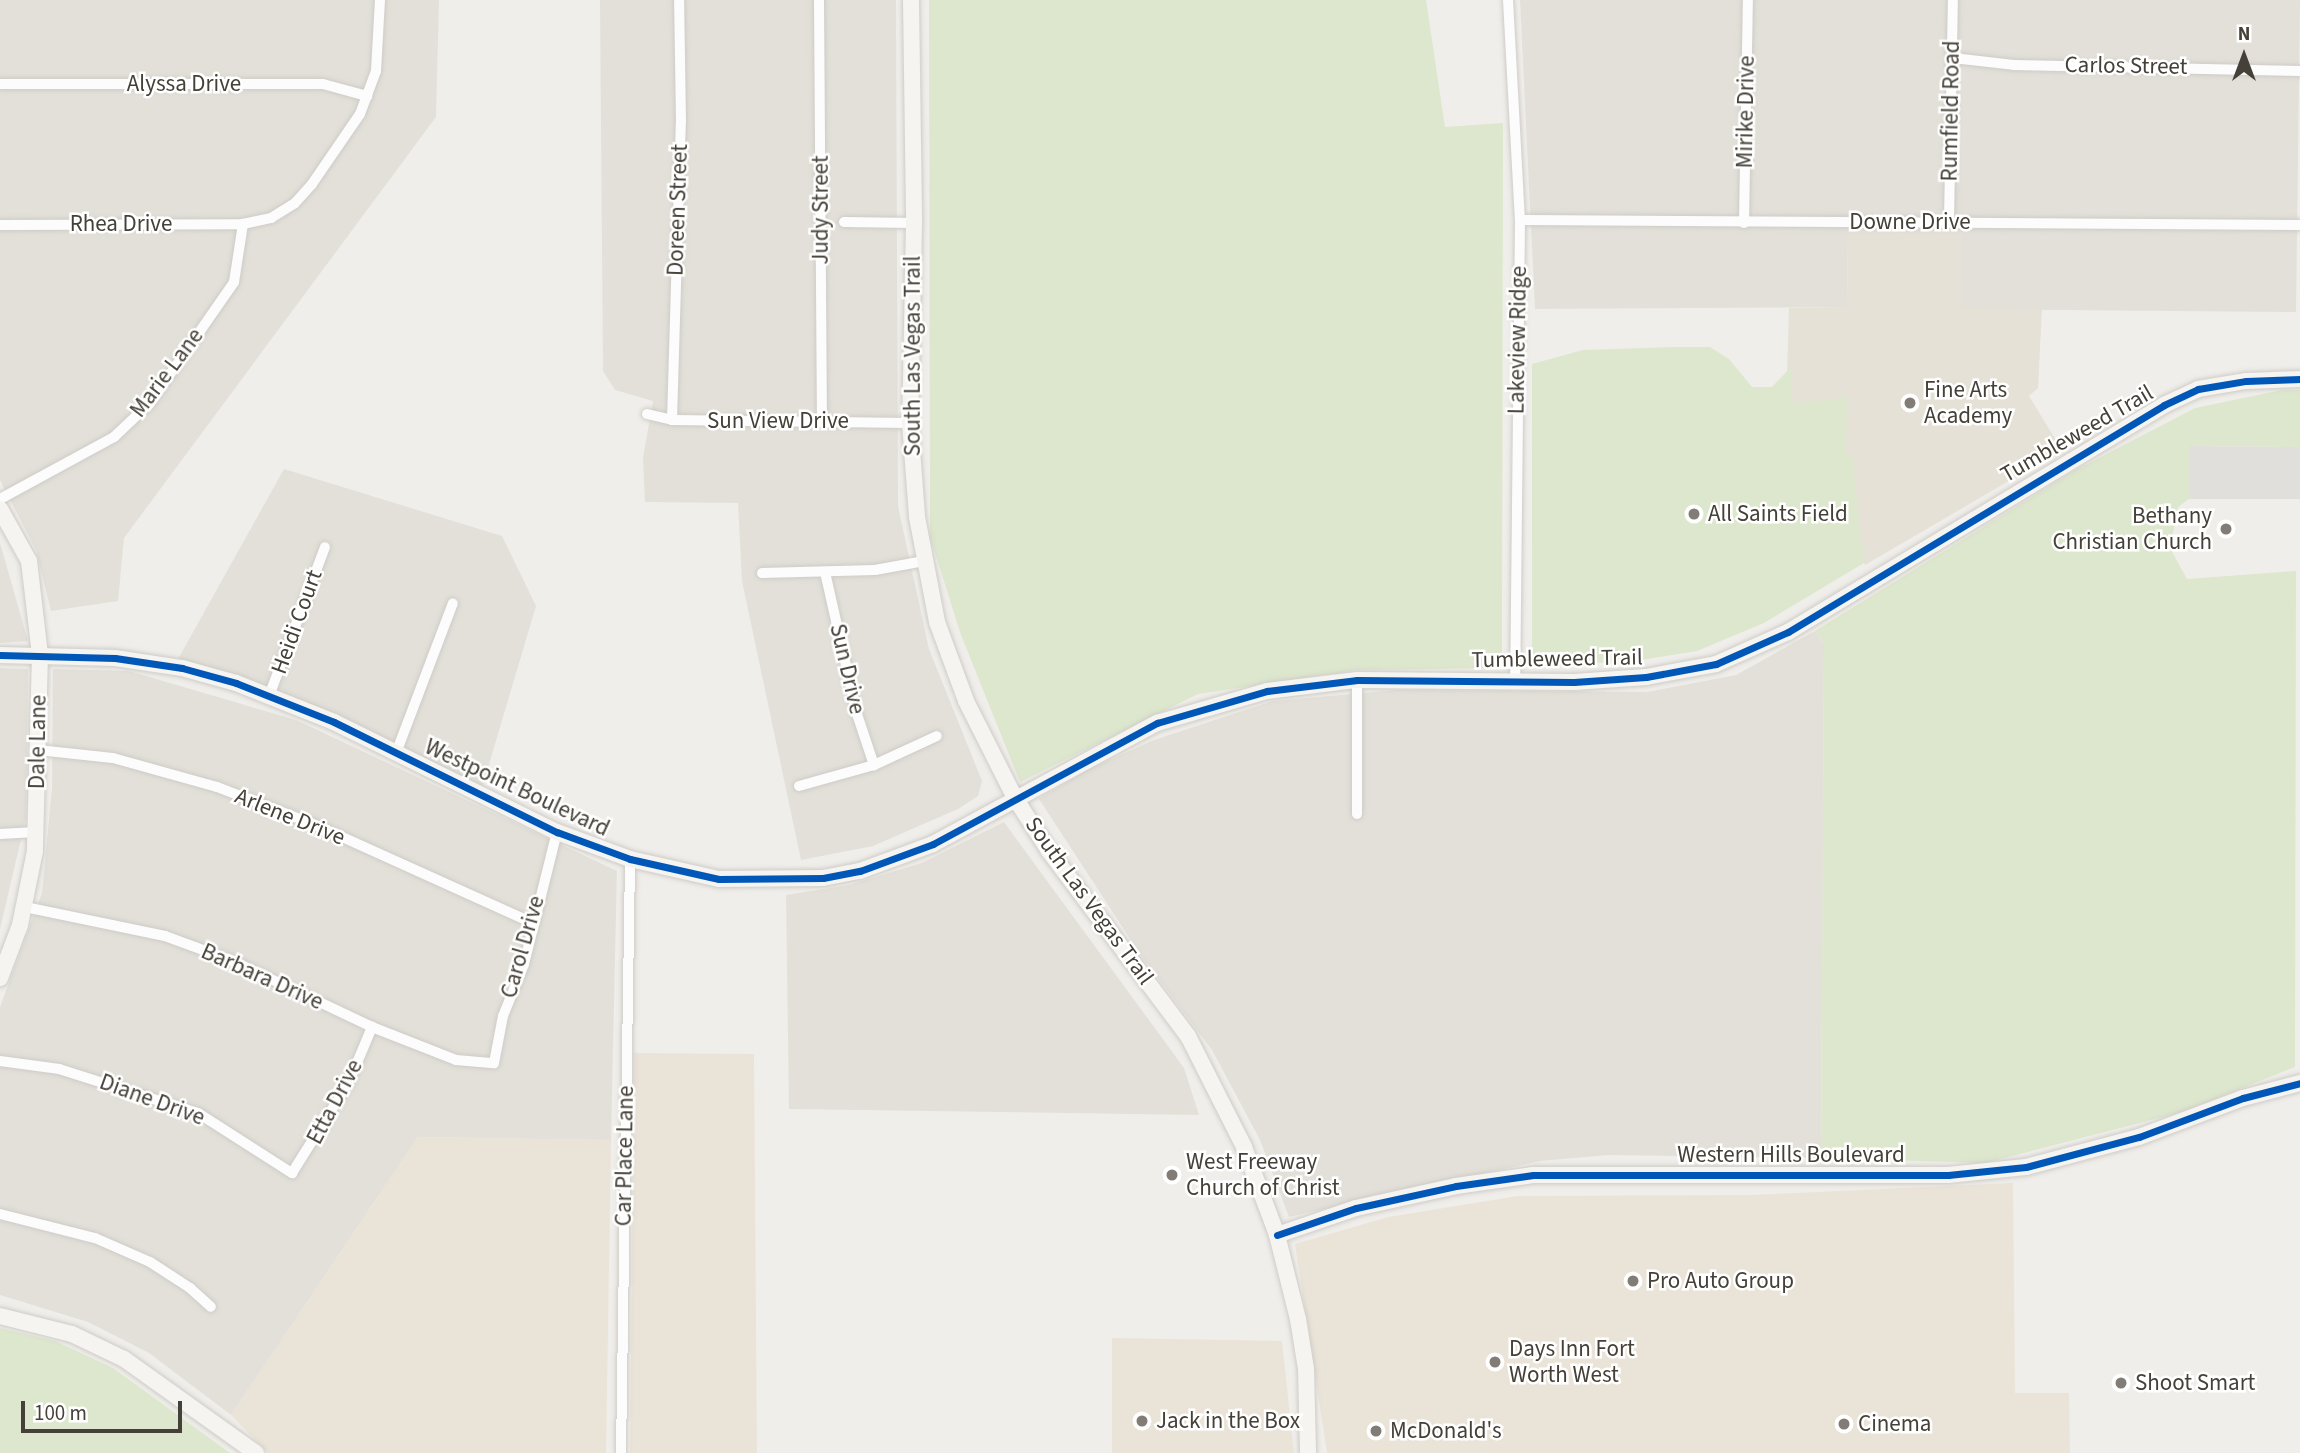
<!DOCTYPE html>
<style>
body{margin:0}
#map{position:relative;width:2300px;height:1453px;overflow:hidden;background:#f0eeea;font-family:"Source Sans 3",sans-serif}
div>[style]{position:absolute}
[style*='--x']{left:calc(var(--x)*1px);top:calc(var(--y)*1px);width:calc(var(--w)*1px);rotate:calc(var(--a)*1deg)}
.residential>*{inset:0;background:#e3e0d9}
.commercial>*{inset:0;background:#eae3d8}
.education>*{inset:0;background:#e5e1d7}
.green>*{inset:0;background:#dde7cd}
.parking>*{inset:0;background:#e1dfdb}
.roads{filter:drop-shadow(0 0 2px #ceccc8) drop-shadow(0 0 2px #ceccc8)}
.street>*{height:10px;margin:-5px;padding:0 5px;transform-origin:5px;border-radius:5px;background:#fdfcfc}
.secondary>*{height:16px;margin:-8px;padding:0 8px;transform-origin:8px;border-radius:8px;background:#f5f4f0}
.cycleway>*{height:7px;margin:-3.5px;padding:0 3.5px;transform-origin:3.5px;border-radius:3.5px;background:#0057b8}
.dots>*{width:19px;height:19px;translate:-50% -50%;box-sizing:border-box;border:4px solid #fff;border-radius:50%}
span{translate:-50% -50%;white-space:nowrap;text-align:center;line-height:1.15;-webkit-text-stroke:5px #fff;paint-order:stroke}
.street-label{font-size:23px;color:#454038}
.poi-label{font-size:23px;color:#454038}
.left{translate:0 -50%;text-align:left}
.right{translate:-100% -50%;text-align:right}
.north{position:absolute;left:2209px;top:21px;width:70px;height:70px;-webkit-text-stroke:5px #fff;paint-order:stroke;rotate:0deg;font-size:19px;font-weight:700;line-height:28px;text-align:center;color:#454038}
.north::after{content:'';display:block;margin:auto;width:24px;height:32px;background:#454038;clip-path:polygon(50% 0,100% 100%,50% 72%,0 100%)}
.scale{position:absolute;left:21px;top:1401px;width:161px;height:32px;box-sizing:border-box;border:4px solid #454038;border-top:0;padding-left:9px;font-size:21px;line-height:24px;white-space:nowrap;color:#454038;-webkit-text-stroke:5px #fff;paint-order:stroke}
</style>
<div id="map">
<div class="residential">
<div style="clip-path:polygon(0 0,439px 0,436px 117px,124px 538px,118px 601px,51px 611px,36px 550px,0 480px)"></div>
<div style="clip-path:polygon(600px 0,896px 0,898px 506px,929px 649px,982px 781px,978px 796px,958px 809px,873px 846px,801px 860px,742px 581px,738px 503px,645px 502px,643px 458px,653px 401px,615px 390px,603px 371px)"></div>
<div style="clip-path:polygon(1520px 0,2300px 0,2296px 312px,1961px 309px,1848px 234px,1847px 307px,1535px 309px)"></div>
<div style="clip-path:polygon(284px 469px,502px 536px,536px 606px,482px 788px,284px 694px,178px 659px)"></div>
<div style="clip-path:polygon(0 543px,28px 641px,0 643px)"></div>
<div style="clip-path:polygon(1815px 631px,1824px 645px,1821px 1158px,1609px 1155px,1540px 1161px,1289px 1217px,1260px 1140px,1212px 1050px,1142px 957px,1039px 799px,1087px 770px,1154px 740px,1273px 701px,1398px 690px,1647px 692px,1736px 675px)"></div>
<div style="clip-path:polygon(0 668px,28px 669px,26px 818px,0 929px)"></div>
<div style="clip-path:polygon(53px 669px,129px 671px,296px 720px,617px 871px,611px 1140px,418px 1137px,231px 1415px,149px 1353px,88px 1322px,0 1295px,0 1007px,42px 893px,52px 788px)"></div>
<div style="clip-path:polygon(1004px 822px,1184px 1068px,1199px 1115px,789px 1109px,786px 895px,849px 885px,922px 863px)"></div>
</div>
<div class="commercial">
<div style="clip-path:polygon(634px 1053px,754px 1054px,757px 1453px,630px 1453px)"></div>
<div style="clip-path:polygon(418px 1137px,611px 1140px,606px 1453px,268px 1453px,231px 1415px)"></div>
<div style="clip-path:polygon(2013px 1183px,2015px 1393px,2069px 1393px,2070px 1453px,1327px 1453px,1295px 1244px,1388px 1217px,1518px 1196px,1751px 1195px)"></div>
<div style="clip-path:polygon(1112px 1338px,1282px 1341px,1294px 1453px,1112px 1453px)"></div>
</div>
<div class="education">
<div style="clip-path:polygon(1848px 234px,1962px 234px,1961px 308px,2042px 309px,2038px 388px,2029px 396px,2062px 450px,1865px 565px,1827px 452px,1786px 410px,1789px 308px,1847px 307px)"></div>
</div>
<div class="green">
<div style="clip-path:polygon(929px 0,1426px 0,1445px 127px,1503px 123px,1502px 668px,1357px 670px,1198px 694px,1020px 782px,961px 635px,930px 537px)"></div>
<div style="clip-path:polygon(1674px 347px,1710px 347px,1729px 359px,1752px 387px,1772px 387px,1792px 366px,1791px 400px,1799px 403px,1847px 397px,1846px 454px,1852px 455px,1864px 563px,1764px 623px,1697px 651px,1622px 663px,1532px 662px,1532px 364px,1583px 350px)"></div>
<div style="clip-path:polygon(2282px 390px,2300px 390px,2300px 447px,2189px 446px,2189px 499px,2178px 507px,2170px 548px,2187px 579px,2296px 571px,2295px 1067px,2182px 1112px,1985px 1163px,1821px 1158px,1824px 645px,1815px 631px,2074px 471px,2195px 408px)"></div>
<div style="clip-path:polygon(0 1328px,55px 1341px,113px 1368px,230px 1453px,0 1453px)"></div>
</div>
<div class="parking">
<div style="clip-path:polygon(2189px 446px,2300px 447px,2300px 499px,2189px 499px)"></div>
</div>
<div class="roads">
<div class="street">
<div style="--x:819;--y:0;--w:421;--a:89.6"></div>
<div style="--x:1508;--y:0;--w:220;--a:86.9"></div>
<div style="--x:1520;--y:220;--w:460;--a:90.6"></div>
<div style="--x:1953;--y:58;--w:61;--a:6.5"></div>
<div style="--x:2014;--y:65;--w:286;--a:1.2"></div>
<div style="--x:0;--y:84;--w:323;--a:0"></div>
<div style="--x:323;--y:84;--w:46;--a:15.3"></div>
<div style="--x:1520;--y:220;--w:780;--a:0.37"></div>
<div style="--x:844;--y:222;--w:70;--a:0.8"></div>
<div style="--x:1949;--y:222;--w:222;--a:-89"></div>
<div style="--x:1744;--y:223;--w:223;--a:-89"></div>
<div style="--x:0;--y:225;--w:243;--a:-0.2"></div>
<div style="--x:243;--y:224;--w:29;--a:-12"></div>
<div style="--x:271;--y:218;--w:28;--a:-32"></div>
<div style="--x:295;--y:203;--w:25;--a:-48"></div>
<div style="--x:312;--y:184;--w:85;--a:-55.6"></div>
<div style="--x:360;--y:114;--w:46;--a:-69.6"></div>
<div style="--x:376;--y:71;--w:71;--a:-86.8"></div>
<div style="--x:647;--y:414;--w:26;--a:13"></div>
<div style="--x:672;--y:420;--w:238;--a:0.7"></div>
<div style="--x:672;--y:420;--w:298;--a:-88.3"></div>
<div style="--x:681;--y:122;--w:122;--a:-90.9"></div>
<div style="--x:0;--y:499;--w:130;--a:-28.5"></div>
<div style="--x:114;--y:437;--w:50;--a:-43.4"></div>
<div style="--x:150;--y:403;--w:147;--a:-55.2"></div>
<div style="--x:234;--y:282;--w:59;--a:-81.2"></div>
<div style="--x:825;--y:572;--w:146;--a:77.3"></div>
<div style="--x:857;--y:714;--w:54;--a:71.6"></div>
<div style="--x:762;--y:573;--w:113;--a:-1.5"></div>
<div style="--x:875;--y:570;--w:50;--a:-10.4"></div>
<div style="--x:269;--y:696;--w:159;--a:-69.4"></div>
<div style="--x:38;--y:750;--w:75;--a:6.1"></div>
<div style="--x:113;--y:758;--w:108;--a:15.6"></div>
<div style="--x:217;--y:787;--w:108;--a:21.1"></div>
<div style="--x:318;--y:826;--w:234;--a:24.3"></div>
<div style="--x:396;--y:753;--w:160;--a:-69.2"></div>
<div style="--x:799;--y:786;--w:78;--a:-15.6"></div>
<div style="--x:874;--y:765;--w:69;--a:-24.7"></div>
<div style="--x:1357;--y:814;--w:134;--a:-90"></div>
<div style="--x:0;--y:834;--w:36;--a:-3"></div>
<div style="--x:25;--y:907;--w:143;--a:11.7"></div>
<div style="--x:165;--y:936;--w:72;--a:20.2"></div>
<div style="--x:233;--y:961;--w:154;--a:25.4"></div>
<div style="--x:372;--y:1027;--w:90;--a:21.4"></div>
<div style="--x:456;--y:1060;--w:38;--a:5"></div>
<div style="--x:494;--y:1063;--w:48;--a:-79.2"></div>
<div style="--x:503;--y:1016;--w:56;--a:-68"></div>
<div style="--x:524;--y:964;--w:136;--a:-76"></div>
<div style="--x:0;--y:1061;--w:60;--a:7.7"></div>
<div style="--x:59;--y:1069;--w:146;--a:17.6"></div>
<div style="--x:198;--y:1113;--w:112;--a:32.6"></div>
<div style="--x:292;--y:1173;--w:107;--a:-57.9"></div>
<div style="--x:349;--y:1082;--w:60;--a:-67.3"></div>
<div style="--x:0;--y:1214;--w:98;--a:14.2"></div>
<div style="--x:95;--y:1238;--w:60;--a:23.6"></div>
<div style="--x:150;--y:1262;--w:48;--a:33"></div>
<div style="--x:190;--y:1288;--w:28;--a:42"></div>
<div style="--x:621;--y:1453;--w:594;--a:-89.13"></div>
</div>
<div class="secondary">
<div style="--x:911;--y:0;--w:223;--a:89.2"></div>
<div style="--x:914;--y:223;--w:200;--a:91.1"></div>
<div style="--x:910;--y:423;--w:94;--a:85.7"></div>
<div style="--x:917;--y:517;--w:107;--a:79.2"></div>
<div style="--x:937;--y:622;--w:84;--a:69.8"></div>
<div style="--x:966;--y:701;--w:109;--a:63.2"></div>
<div style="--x:1015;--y:798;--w:63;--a:57.3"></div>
<div style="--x:1049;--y:851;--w:231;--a:53.1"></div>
<div style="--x:1188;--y:1036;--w:124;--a:63.2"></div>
<div style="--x:1244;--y:1147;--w:94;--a:69.4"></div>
<div style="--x:1277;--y:1235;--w:87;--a:76"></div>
<div style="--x:1298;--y:1319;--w:51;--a:80.9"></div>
<div style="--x:1306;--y:1369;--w:84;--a:88.6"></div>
<div style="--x:0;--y:509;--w:60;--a:60.9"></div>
<div style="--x:29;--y:561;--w:95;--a:83.3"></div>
<div style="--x:40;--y:655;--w:196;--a:91.5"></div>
<div style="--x:35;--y:851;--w:76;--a:101.5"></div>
<div style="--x:20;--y:925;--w:57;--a:110.7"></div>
<div style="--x:0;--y:655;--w:115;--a:1.5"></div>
<div style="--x:115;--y:658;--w:68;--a:8.5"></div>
<div style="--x:182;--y:668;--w:56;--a:15.5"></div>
<div style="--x:236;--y:683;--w:105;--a:21.7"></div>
<div style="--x:334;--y:722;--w:249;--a:26.3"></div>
<div style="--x:557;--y:832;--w:78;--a:20.3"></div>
<div style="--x:630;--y:859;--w:91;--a:12.7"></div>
<div style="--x:719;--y:879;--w:104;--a:-0.6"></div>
<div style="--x:823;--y:878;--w:38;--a:-11"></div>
<div style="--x:860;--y:871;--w:78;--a:-20.3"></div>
<div style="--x:933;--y:844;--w:255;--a:-28.4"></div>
<div style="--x:1157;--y:723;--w:115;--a:-16.2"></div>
<div style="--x:1267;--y:691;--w:91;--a:-7"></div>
<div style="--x:1357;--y:680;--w:217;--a:0.5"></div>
<div style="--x:1574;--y:682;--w:72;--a:-4"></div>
<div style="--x:1646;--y:677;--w:71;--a:-10.5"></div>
<div style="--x:1716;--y:664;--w:79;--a:-24"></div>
<div style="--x:1788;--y:632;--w:439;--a:-31.1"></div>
<div style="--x:2164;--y:405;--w:38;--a:-25"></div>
<div style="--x:2198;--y:389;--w:49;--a:-9.5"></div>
<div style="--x:2246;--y:381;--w:54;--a:-2.1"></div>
<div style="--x:1277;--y:1235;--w:83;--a:-18.9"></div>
<div style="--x:1356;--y:1208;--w:102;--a:-12.4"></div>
<div style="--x:1456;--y:1186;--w:78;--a:-8.1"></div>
<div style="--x:1533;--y:1175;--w:415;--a:0"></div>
<div style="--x:1948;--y:1175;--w:78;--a:-5.9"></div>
<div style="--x:2026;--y:1167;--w:117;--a:-14.9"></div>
<div style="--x:2139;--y:1137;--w:111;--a:-20.6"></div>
<div style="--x:2243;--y:1098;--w:59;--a:-14.7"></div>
<div style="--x:0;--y:1316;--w:74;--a:14"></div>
<div style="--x:72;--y:1334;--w:58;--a:25.7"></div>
<div style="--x:124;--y:1359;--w:162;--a:35.5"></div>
</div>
</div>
<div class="cycleway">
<div style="--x:0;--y:655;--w:115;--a:1.5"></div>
<div style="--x:115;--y:658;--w:68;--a:8.5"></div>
<div style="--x:182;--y:668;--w:56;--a:15.5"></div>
<div style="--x:236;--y:683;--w:105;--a:21.7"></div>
<div style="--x:334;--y:722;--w:249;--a:26.3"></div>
<div style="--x:557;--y:832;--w:78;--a:20.3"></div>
<div style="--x:630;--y:859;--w:91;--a:12.7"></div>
<div style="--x:719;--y:879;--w:104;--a:-0.6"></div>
<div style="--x:823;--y:878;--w:38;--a:-11"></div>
<div style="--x:860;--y:871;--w:78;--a:-20.3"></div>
<div style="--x:933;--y:844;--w:255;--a:-28.4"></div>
<div style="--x:1157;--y:723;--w:115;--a:-16.2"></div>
<div style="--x:1267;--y:691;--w:91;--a:-7"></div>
<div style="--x:1357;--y:680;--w:217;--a:0.5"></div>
<div style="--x:1574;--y:682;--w:72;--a:-4"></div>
<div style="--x:1646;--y:677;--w:71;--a:-10.5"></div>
<div style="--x:1716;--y:664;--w:79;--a:-24"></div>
<div style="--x:1788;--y:632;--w:439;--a:-31.1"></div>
<div style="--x:2164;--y:405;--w:38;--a:-25"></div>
<div style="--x:2198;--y:389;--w:49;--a:-9.5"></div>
<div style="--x:2246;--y:381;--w:54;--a:-2.1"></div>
<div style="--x:1277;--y:1235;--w:83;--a:-18.9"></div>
<div style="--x:1356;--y:1208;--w:102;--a:-12.4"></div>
<div style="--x:1456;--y:1186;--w:78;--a:-8.1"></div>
<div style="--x:1533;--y:1175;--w:415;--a:0"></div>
<div style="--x:1948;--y:1175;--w:78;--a:-5.9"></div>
<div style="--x:2026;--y:1167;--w:117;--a:-14.9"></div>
<div style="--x:2139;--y:1137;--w:111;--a:-20.6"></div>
<div style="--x:2243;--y:1098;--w:59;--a:-14.7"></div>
</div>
<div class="dots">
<div style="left:1910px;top:403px;background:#817d76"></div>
<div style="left:1694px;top:514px;background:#817d76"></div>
<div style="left:2226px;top:529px;background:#817d76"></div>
<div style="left:1172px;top:1175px;background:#817d76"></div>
<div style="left:1633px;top:1281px;background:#817d76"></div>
<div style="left:1495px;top:1362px;background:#817d76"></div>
<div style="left:2121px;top:1383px;background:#817d76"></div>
<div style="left:1142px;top:1421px;background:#817d76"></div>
<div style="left:1844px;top:1424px;background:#817d76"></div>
<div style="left:1376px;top:1431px;background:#817d76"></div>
</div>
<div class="street-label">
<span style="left:2126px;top:66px;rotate:1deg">Carlos Street</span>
<span style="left:184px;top:84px">Alyssa Drive</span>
<span style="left:1951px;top:111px;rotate:-89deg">Rumfield Road</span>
<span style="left:1746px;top:112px;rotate:-89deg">Mirike Drive</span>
<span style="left:678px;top:210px;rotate:-88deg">Doreen Street</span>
<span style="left:821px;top:210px;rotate:-90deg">Judy Street</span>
<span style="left:1910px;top:222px">Downe Drive</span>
<span style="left:121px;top:224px">Rhea Drive</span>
<span style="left:1518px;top:340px;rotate:-89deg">Lakeview Ridge</span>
<span style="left:913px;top:356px;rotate:-90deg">South Las Vegas Trail</span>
<span style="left:167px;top:373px;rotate:-53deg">Marie Lane</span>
<span style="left:778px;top:421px">Sun View Drive</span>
<span style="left:2077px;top:434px;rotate:-30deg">Tumbleweed Trail</span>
<span style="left:297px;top:622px;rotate:-70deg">Heidi Court</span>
<span style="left:1557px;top:659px;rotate:-1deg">Tumbleweed Trail</span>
<span style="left:847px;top:669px;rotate:77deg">Sun Drive</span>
<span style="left:38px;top:742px;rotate:-89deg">Dale Lane</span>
<span style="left:517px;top:788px;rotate:25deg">Westpoint Boulevard</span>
<span style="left:290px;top:817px;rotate:22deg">Arlene Drive</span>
<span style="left:1089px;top:901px;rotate:54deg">South Las Vegas Trail</span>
<span style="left:523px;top:947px;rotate:-74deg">Carol Drive</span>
<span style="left:262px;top:977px;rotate:24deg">Barbara Drive</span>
<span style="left:152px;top:1100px;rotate:20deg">Diane Drive</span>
<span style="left:335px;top:1102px;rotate:-62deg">Etta Drive</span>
<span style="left:1791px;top:1155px">Western Hills Boulevard</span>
<span style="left:625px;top:1156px;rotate:-89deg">Car Place Lane</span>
</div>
<div class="poi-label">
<span class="left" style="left:1924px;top:403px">Fine Arts<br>Academy</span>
<span class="left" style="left:1708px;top:514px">All Saints Field</span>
<span class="right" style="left:2212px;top:529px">Bethany<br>Christian Church</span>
<span class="left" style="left:1186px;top:1175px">West Freeway<br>Church of Christ</span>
<span class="left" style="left:1647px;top:1281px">Pro Auto Group</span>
<span class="left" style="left:1509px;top:1362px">Days Inn Fort<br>Worth West</span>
<span class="left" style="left:2135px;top:1383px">Shoot Smart</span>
<span class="left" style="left:1156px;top:1421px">Jack in the Box</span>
<span class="left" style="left:1858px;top:1424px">Cinema</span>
<span class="left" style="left:1390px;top:1431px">McDonald's</span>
</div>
<div class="north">N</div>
<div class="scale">100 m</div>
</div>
